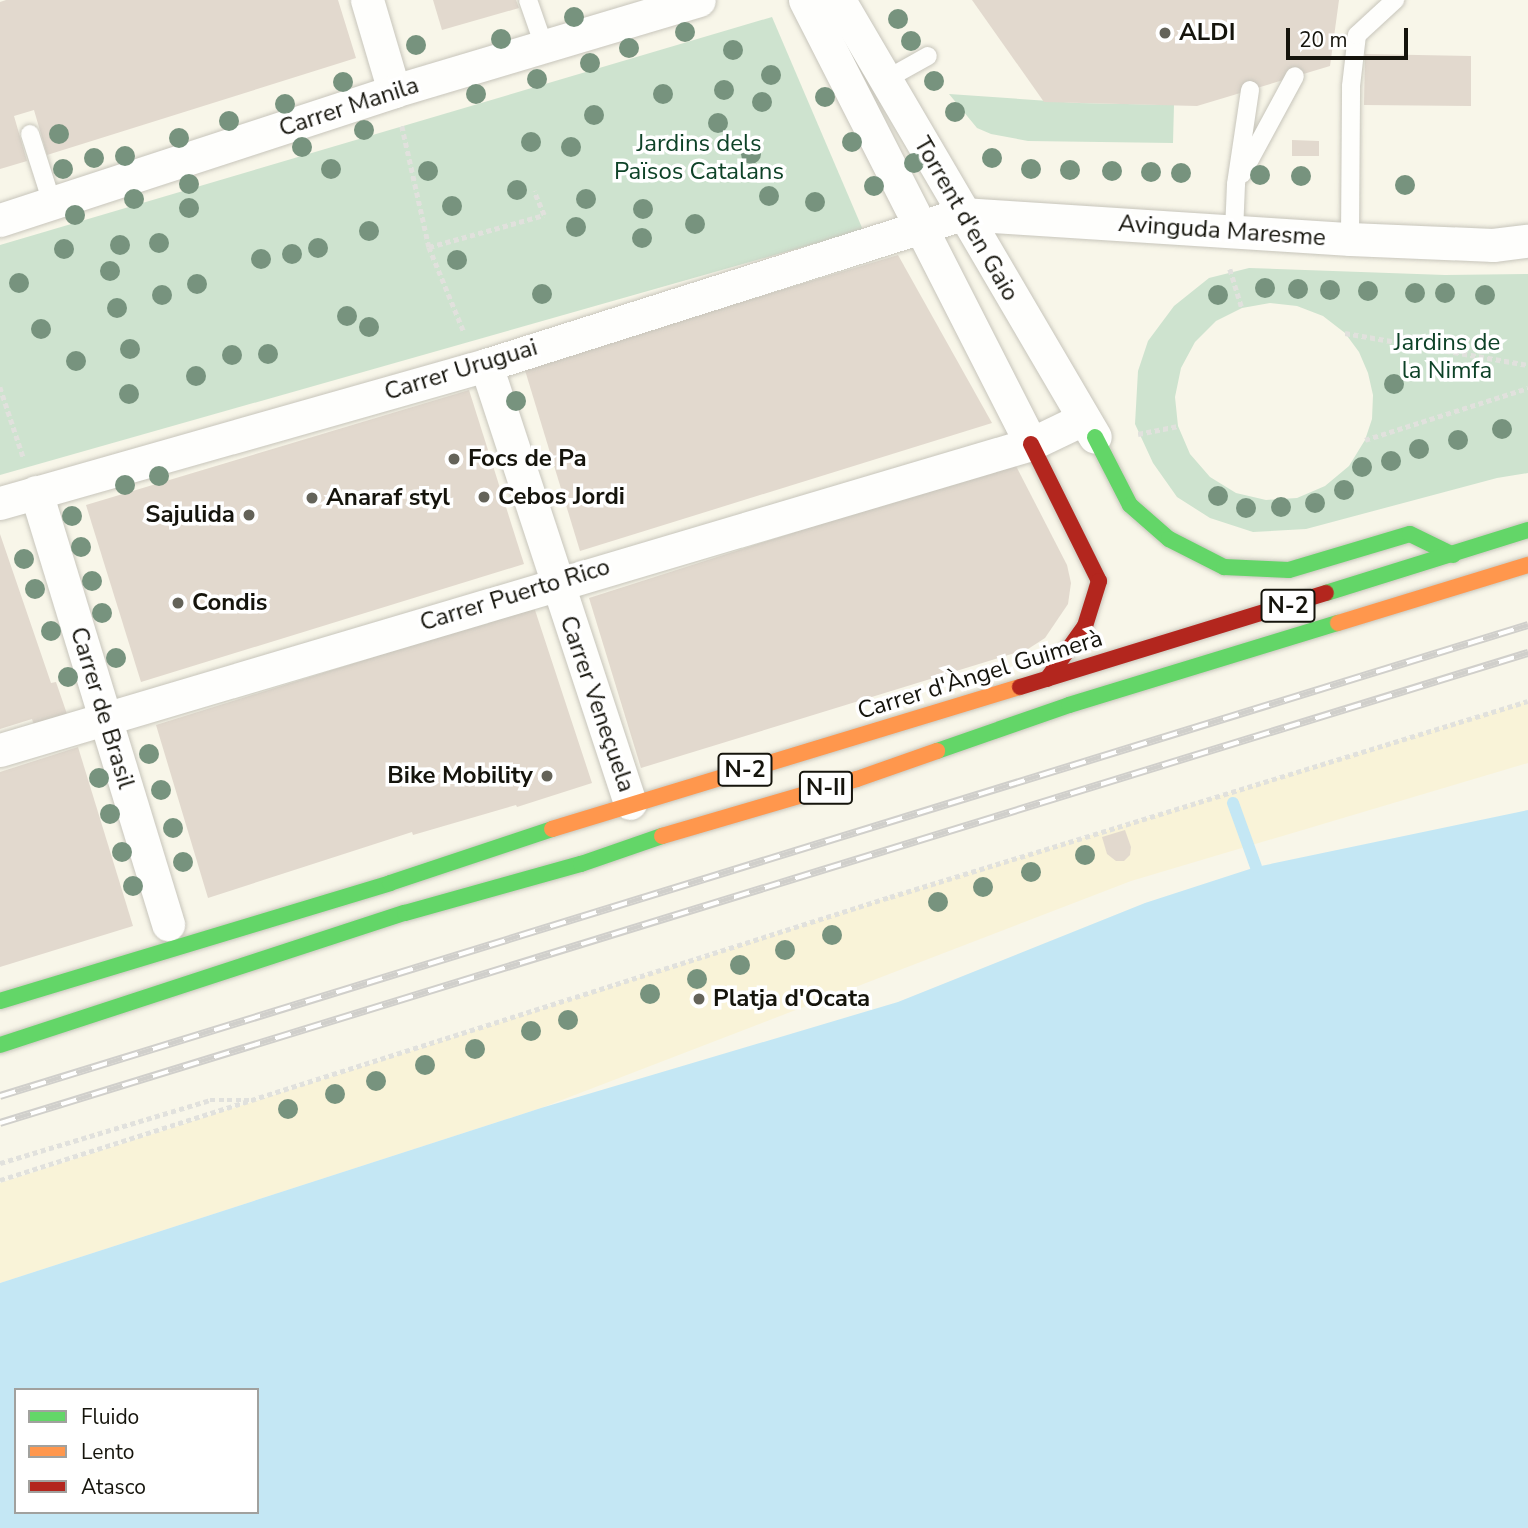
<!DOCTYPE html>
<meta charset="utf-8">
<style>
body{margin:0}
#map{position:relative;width:1528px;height:1528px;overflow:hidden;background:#f8f6e9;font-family:"Nunito Sans",sans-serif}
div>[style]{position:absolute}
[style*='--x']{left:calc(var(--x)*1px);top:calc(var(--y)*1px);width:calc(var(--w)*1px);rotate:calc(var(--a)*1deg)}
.green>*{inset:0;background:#cee3cf}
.sand>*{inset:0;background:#f9f3d8}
.water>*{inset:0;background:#c4e7f4}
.stream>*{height:12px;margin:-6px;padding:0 6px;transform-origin:6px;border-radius:6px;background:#c4e7f4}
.building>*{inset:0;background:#e2d9ce}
.path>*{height:4.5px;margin-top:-2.25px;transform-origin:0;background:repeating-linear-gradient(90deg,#e1e1dd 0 5px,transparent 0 8.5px)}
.roads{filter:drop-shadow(0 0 2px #c7c5bb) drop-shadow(0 0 2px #c7c5bb)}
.lane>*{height:18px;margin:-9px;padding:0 9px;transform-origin:9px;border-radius:9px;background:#fefefc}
.street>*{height:33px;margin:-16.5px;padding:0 16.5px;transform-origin:16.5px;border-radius:16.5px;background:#fefefc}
.fast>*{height:16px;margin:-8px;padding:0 8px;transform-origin:8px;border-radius:8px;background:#63d668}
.slow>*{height:16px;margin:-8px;padding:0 8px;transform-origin:8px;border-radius:8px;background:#ff974d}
.jam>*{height:16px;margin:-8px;padding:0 8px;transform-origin:8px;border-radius:8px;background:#b3261e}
.rail>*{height:8px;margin-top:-4px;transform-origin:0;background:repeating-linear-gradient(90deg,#fff 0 16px,#d0cfcb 0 32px);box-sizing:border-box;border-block:2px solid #d0cfcb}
.trees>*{width:20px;height:20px;margin:-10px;border-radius:50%;background:#77937e}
.dots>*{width:19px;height:19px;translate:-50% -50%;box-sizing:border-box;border:4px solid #fff;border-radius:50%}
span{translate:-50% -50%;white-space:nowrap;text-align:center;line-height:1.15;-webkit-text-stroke:7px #fff;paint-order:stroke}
.shield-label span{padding:2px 5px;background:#fff;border:2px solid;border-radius:5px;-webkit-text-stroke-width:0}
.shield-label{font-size:23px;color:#15140c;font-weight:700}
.poi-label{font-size:24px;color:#15140c;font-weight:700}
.left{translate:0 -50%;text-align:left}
.right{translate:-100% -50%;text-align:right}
.street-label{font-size:24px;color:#15140c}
.park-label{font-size:24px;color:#0d4227}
.legend{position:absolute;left:14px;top:1388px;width:245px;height:126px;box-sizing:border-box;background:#fff;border:2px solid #a1a19e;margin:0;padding:9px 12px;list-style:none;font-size:21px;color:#15140c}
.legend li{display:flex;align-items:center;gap:14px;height:35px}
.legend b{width:35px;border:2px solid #a1a19e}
.scale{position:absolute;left:1286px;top:28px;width:122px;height:32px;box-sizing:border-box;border:4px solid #15140c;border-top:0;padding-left:9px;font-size:21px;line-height:24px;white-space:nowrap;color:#15140c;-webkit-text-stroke:5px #fff;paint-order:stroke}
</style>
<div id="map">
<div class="green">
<div style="clip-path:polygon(772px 17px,863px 230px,0 475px,0 245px)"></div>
<div style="clip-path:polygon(949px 94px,1078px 103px,1174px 105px,1173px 143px,1028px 141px,991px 134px,977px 128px)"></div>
<div style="clip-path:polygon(evenodd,1249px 268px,1445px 275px,1528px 274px,1528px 473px,1497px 478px,1306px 529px,1253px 532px,1210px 518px,1177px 497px,1153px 463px,1135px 424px,1138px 371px,1148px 341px,1174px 306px,1209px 278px,1249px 268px,1270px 303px,1297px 306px,1323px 316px,1345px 333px,1359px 352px,1368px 373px,1373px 395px,1372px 419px,1365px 440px,1349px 466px,1325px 486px,1297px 498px,1266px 500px,1236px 493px,1210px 477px,1190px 454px,1178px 426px,1175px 397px,1181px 368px,1195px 342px,1216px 321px,1242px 308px,1270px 303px)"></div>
</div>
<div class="sand">
<div style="clip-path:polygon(1528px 701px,1528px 763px,1131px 881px,541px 1108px,0 1283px,0 1183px,890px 897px)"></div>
</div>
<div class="water">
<div style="clip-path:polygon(evenodd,1528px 810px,1528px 1528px,0 1528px,0 1283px,541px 1108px,898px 1002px,1145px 903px,1256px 867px,1528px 810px,16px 1390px,257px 1390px,257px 1512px,16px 1512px,16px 1390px)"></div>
</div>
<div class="stream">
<div style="--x:1233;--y:803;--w:68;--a:70.2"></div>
</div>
<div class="building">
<div style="clip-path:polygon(6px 0,338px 0,356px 58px,47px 155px,34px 110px,14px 116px,27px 161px,0 169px,0 2px)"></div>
<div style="clip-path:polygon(433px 0,516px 0,519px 8px,442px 30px)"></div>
<div style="clip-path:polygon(972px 0,1339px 0,1330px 66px,1197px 106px,1044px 102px)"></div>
<div style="clip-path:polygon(1365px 54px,1471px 56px,1471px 106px,1364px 105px)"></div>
<div style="clip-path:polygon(1292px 140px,1319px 141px,1319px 156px,1292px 156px)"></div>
<div style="clip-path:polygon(898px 255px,992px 423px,580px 551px,524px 367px)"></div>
<div style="clip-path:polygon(469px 390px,524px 564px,141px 682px,86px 505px)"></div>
<div style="clip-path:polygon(1014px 462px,1067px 565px,1071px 583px,1068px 604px,1045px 638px,1028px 649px,641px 768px,589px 598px)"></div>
<div style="clip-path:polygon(0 534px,51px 683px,56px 682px,67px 714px,34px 725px,32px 719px,0 729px)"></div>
<div style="clip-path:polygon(534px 607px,592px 783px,517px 807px,516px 805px,413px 835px,412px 832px,208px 898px,156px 725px)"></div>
<div style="clip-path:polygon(78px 747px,133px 926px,0 967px,0 772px)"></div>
<div style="clip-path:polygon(1125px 830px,1131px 847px,1130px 855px,1124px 861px,1116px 861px,1107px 854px,1102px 837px)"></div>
</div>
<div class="path">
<div style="--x:402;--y:126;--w:124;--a:77.4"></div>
<div style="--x:429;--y:247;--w:92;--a:67.6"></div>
<div style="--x:429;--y:247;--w:119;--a:-15.5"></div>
<div style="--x:544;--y:215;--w:26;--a:-113"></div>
<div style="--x:1230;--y:269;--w:41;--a:72.9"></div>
<div style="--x:1345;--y:333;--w:186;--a:9.9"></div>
<div style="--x:0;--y:387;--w:76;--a:71.6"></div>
<div style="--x:1138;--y:434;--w:41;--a:-11.3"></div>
<div style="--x:1365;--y:440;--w:171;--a:-17.7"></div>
<div style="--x:0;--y:1163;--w:219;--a:-16.7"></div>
<div style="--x:210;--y:1100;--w:39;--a:0"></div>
<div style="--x:0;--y:1180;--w:934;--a:-17.64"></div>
<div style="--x:890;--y:897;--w:667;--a:-17.08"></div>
</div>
<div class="roads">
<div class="lane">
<div style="--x:528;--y:0;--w:49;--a:70.8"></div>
<div style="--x:885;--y:80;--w:49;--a:-29.2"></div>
<div style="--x:30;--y:134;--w:72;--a:72.3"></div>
<div style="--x:1242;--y:174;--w:111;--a:-61.6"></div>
<div style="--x:1234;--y:232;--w:48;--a:-87.6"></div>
<div style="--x:1236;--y:184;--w:95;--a:-81.5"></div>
<div style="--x:1350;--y:239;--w:153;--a:-89.6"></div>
<div style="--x:1351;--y:86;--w:51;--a:-83.3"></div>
<div style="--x:1357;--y:35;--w:52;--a:-42.6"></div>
</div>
<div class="street">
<div style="--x:367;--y:0;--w:95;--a:73.5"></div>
<div style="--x:805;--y:0;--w:498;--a:63"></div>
<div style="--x:839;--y:0;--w:506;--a:59.64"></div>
<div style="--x:0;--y:220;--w:415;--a:-18.1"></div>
<div style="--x:394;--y:91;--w:318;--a:-16.6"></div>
<div style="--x:486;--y:365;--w:461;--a:71.8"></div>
<div style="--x:36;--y:492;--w:452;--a:73"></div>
<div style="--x:0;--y:503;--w:505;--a:-15.85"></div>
<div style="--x:486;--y:365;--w:499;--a:-17.6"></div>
<div style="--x:962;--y:214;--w:389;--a:3.7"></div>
<div style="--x:1350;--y:239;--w:143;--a:2.4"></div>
<div style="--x:1493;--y:245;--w:35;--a:-7"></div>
<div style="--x:0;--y:750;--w:1075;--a:-16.53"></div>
<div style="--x:1031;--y:444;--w:58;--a:-25.7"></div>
</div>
<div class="fast">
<div style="--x:1095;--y:437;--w:76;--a:62.8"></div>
<div style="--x:1130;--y:505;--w:52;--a:41.1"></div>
<div style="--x:1169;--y:539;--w:62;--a:27"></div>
<div style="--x:1224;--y:567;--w:65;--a:2.6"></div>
<div style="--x:1289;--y:570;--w:126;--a:-16.6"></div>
<div style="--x:1410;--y:534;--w:48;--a:26"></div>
<div style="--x:1326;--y:593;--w:212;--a:-17.3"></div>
<div style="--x:937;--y:751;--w:140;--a:-19.2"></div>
<div style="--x:1069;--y:705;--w:281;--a:-17"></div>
<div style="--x:0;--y:1001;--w:407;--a:-16.8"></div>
<div style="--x:390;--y:883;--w:171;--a:-18.4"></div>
<div style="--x:0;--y:1045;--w:426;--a:-18.1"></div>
<div style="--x:405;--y:913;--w:183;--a:-15.6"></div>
<div style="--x:581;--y:864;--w:86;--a:-19.1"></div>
</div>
<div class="slow">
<div style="--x:1338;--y:623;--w:199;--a:-17"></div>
<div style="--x:552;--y:829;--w:489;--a:-16.9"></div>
<div style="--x:662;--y:836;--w:203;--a:-16.3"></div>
<div style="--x:857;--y:779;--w:85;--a:-19.3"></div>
</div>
<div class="jam">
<div style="--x:1031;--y:444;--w:153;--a:63.6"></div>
<div style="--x:1099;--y:581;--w:47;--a:107.3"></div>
<div style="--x:1085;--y:626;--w:65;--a:125.6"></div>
<div style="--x:1020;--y:687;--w:320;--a:-17.1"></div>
</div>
</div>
<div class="rail">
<div style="--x:0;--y:1096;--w:1599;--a:-17.13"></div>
<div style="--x:0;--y:1123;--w:1599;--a:-17.1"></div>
</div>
<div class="trees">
<div style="left:574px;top:17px"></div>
<div style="left:898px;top:19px"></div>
<div style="left:685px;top:32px"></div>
<div style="left:501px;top:39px"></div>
<div style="left:911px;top:41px"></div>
<div style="left:416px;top:45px"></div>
<div style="left:629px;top:48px"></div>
<div style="left:733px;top:50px"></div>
<div style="left:590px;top:63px"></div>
<div style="left:771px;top:75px"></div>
<div style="left:537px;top:79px"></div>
<div style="left:934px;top:81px"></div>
<div style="left:343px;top:82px"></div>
<div style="left:724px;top:90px"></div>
<div style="left:476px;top:94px"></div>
<div style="left:663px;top:94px"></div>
<div style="left:825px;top:97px"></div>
<div style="left:762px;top:102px"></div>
<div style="left:285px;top:104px"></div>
<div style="left:955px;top:112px"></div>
<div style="left:594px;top:115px"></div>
<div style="left:229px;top:121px"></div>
<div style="left:718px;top:123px"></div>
<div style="left:364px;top:130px"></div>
<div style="left:59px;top:134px"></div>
<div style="left:179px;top:138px"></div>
<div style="left:531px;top:142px"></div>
<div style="left:852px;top:142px"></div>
<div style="left:302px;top:147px"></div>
<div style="left:571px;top:147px"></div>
<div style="left:751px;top:154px"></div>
<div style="left:125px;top:156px"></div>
<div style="left:94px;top:158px"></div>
<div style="left:992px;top:158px"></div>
<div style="left:914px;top:163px"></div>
<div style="left:63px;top:169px"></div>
<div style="left:331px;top:169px"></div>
<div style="left:1031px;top:169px"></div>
<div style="left:1070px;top:170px"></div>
<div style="left:428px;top:171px"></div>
<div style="left:1112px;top:171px"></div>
<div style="left:1151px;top:172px"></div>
<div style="left:1181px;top:173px"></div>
<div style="left:1260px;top:175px"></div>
<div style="left:1301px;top:176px"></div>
<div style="left:189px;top:184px"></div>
<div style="left:1405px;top:185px"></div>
<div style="left:874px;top:186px"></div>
<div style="left:517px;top:190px"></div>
<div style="left:769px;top:196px"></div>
<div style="left:134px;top:199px"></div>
<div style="left:586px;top:199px"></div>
<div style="left:815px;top:202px"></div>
<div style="left:452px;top:206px"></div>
<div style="left:189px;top:208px"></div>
<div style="left:643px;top:209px"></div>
<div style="left:75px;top:215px"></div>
<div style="left:695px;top:224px"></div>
<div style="left:576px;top:227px"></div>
<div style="left:369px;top:231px"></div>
<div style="left:642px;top:238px"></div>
<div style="left:159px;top:243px"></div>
<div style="left:120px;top:245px"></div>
<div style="left:318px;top:248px"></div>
<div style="left:64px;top:249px"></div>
<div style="left:292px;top:254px"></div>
<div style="left:261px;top:259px"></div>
<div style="left:457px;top:260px"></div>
<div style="left:110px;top:271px"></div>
<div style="left:19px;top:283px"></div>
<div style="left:197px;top:284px"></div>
<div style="left:1265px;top:288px"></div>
<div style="left:1298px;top:289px"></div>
<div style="left:1330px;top:290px"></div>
<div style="left:1368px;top:291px"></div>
<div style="left:1415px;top:293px"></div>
<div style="left:1445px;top:293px"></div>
<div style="left:542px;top:294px"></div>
<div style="left:162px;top:295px"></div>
<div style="left:1218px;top:295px"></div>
<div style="left:1485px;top:295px"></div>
<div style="left:117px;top:308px"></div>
<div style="left:347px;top:316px"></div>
<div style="left:369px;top:327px"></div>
<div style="left:41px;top:329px"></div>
<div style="left:130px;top:349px"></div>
<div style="left:268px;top:354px"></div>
<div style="left:232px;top:355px"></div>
<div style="left:76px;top:361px"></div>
<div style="left:196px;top:376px"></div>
<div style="left:1394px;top:384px"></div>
<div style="left:129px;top:394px"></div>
<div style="left:516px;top:401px"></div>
<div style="left:1502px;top:429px"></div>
<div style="left:1458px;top:440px"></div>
<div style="left:1419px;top:449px"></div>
<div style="left:1391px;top:461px"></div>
<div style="left:1362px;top:467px"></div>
<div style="left:159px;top:476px"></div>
<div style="left:125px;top:485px"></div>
<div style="left:1344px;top:490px"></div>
<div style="left:1218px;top:496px"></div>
<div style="left:1315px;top:503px"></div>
<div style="left:1281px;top:507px"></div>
<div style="left:1246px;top:508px"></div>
<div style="left:72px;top:516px"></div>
<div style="left:81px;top:547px"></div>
<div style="left:24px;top:559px"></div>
<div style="left:92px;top:581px"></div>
<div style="left:35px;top:589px"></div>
<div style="left:102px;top:613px"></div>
<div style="left:51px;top:631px"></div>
<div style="left:116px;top:658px"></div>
<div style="left:68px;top:677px"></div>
<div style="left:149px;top:754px"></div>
<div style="left:99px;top:778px"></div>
<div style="left:161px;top:790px"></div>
<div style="left:110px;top:814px"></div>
<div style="left:173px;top:828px"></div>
<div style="left:122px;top:852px"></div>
<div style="left:1085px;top:855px"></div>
<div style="left:183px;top:862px"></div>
<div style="left:1031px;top:872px"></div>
<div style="left:133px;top:886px"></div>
<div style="left:983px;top:887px"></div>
<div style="left:938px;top:902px"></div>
<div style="left:832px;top:935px"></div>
<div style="left:785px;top:950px"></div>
<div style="left:740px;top:965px"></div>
<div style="left:697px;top:979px"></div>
<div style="left:650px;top:994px"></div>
<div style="left:568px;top:1020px"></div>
<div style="left:531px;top:1031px"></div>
<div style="left:475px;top:1049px"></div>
<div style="left:425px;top:1065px"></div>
<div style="left:376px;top:1081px"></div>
<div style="left:335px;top:1094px"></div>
<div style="left:288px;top:1109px"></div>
</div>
<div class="dots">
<div style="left:1165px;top:33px;background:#646359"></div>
<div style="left:454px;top:459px;background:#646359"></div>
<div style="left:484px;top:497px;background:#646359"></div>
<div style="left:312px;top:498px;background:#646359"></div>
<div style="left:249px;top:515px;background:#646359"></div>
<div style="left:178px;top:603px;background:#646359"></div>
<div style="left:547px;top:776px;background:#646359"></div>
<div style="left:699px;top:999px;background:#646359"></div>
</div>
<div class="shield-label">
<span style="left:1288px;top:606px">N-2</span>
<span style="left:745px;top:770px">N-2</span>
<span style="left:826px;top:788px">N-II</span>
</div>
<div class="poi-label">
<span class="left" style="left:1179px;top:33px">ALDI</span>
<span class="left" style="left:468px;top:459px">Focs de Pa</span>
<span class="left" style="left:498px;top:497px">Cebos Jordi</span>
<span class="left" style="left:326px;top:498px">Anaraf styl</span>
<span class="right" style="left:235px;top:515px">Sajulida</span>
<span class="left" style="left:192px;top:603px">Condis</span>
<span class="right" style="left:533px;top:776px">Bike Mobility</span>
<span class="left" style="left:713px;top:999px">Platja d'Ocata</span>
</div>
<div class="street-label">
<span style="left:349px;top:107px;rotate:-18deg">Carrer Manila</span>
<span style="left:966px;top:219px;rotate:60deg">Torrent d'en Gaio</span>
<span style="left:1222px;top:231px;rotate:4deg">Avinguda Maresme</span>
<span style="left:461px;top:370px;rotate:-17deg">Carrer Uruguai</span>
<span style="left:515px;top:595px;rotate:-17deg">Carrer Puerto Rico</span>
<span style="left:980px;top:675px;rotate:-17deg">Carrer d'Àngel Guimerà</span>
<span style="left:597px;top:704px;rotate:71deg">Carrer Veneçuela</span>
<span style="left:102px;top:708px;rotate:73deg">Carrer de Brasil</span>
</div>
<div class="park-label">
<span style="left:699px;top:158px">Jardins dels<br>Països Catalans</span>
<span style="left:1447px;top:357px">Jardins de<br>la Nimfa</span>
</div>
<ul class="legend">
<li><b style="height:9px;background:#63d668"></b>Fluido</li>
<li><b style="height:9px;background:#ff974d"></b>Lento</li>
<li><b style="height:9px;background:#b3261e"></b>Atasco</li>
</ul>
<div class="scale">20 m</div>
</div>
